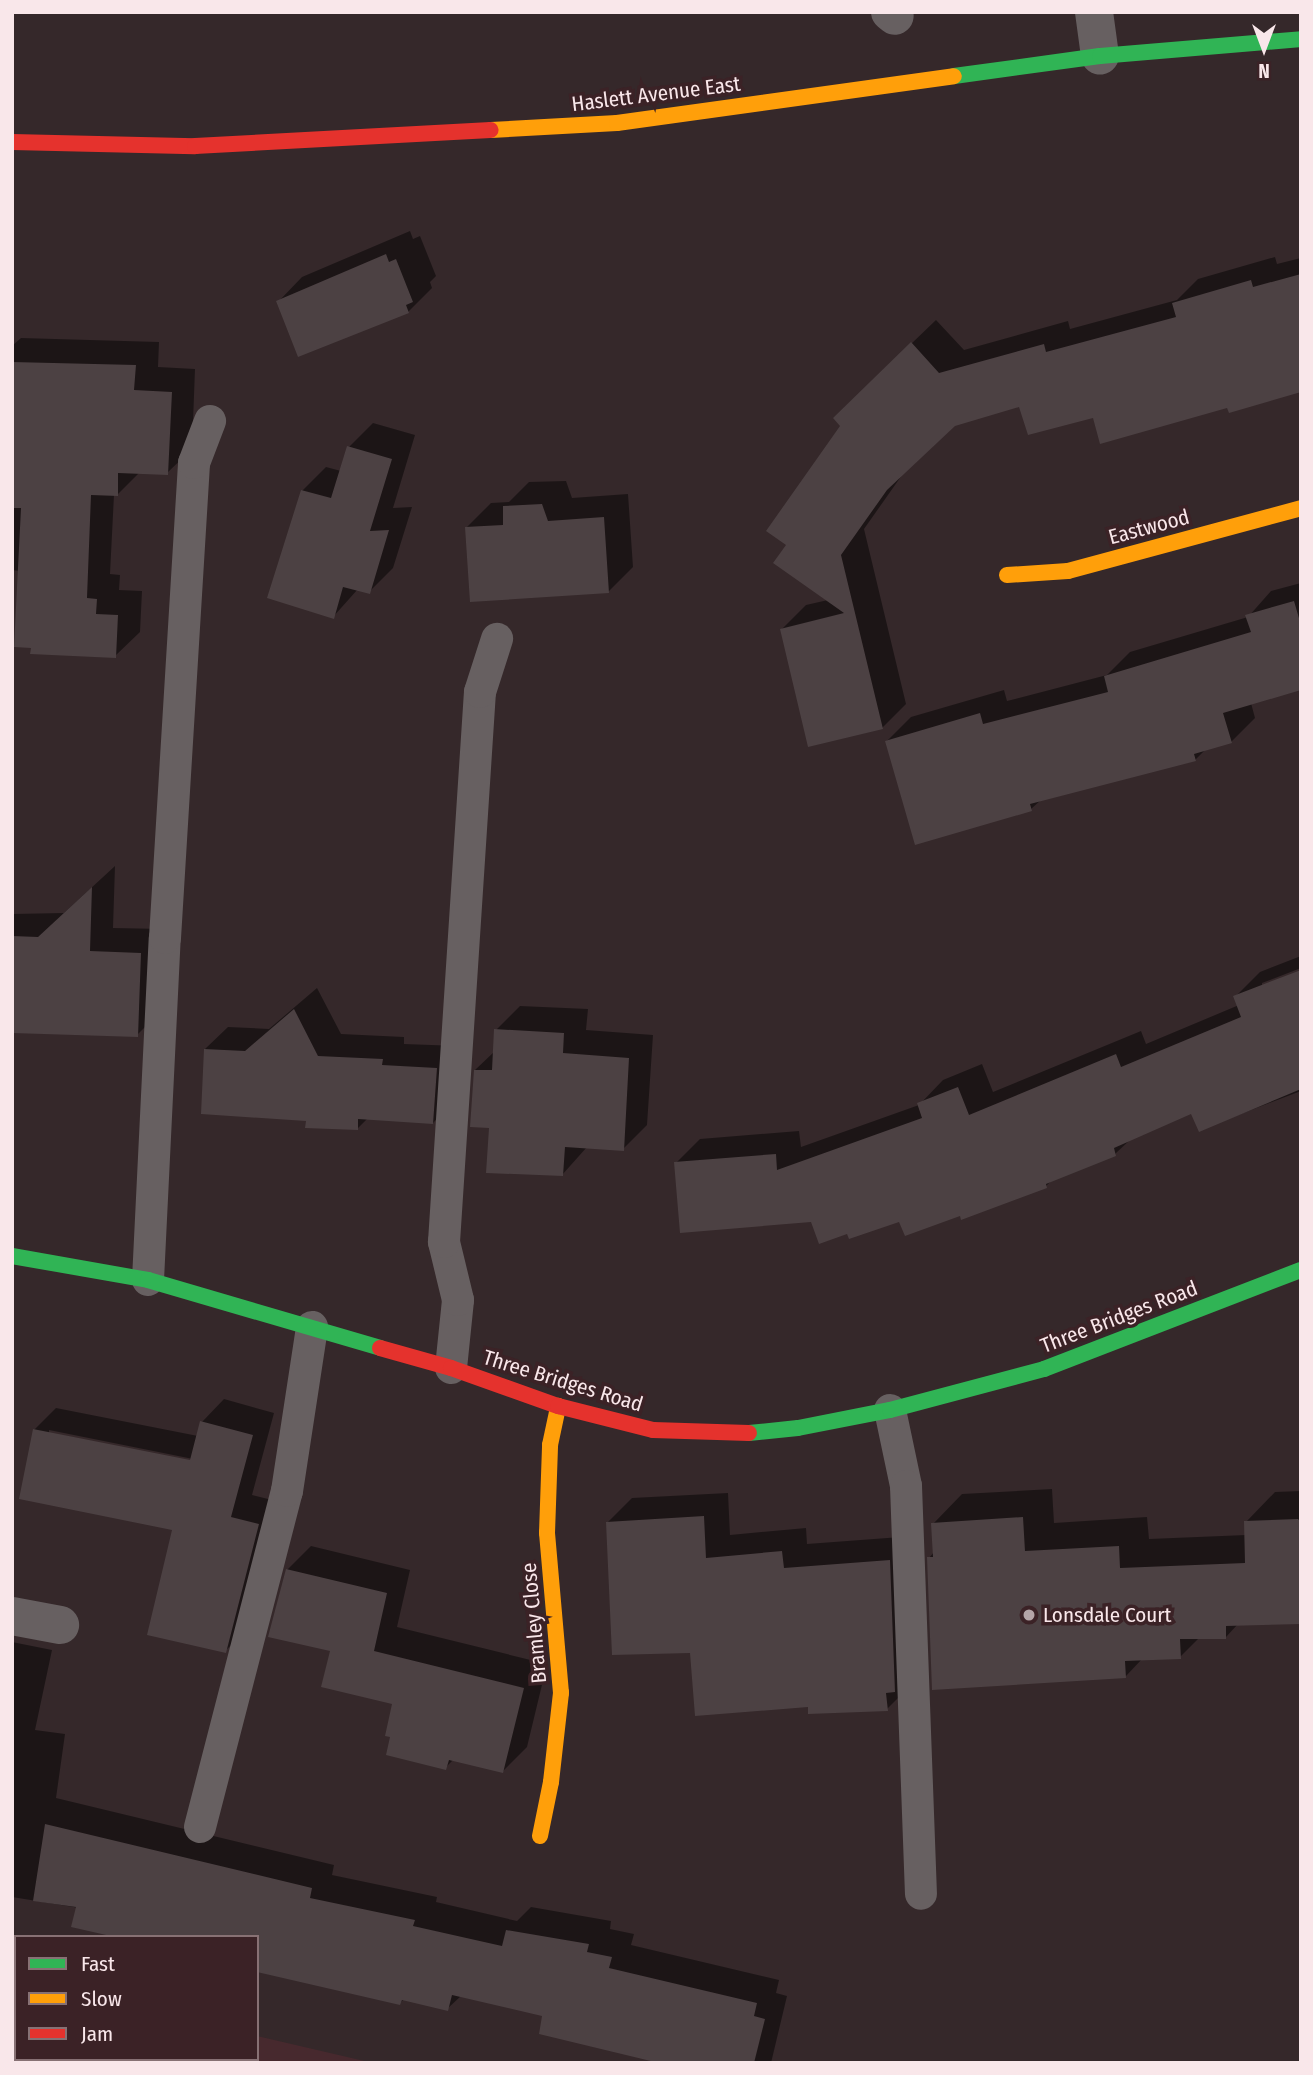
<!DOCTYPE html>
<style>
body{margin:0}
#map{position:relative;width:1313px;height:2075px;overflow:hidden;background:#35282a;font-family:"Fira Sans Condensed",sans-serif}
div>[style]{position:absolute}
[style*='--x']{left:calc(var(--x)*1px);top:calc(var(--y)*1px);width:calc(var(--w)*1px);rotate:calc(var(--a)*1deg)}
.built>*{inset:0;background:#47292e}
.shadow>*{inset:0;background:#0007}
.building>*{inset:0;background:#4c4143}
.lane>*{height:32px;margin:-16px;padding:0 16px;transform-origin:16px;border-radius:16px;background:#676061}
.street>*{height:38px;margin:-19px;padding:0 19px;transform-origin:19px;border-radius:19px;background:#676061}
.fast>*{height:16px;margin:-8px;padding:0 8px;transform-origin:8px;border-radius:8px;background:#30b455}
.slow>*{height:16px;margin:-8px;padding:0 8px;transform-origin:8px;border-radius:8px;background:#ff9f0a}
.jam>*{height:16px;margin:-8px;padding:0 8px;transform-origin:8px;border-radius:8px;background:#e5322d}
.dots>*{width:19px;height:19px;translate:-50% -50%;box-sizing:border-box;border:4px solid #3b2226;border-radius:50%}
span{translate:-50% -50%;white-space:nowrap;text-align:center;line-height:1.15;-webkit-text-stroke:7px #3b2226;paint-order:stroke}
.street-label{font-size:21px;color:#f9e7ea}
.poi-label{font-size:21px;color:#f9e7ea}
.left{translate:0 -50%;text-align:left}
.frame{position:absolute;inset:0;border:14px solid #f9e7ea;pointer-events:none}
.legend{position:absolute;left:14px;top:1935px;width:245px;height:126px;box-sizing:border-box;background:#3b2226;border:2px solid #877174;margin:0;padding:9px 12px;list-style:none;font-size:21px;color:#f9e7ea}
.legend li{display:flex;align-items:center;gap:14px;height:35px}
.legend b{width:35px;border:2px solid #877174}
.north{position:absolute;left:1229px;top:14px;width:70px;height:70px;-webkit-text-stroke:5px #3b2226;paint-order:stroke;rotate:180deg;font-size:19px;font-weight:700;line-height:28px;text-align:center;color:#f9e7ea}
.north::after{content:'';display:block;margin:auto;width:24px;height:32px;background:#f9e7ea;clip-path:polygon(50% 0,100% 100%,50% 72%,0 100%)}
</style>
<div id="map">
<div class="built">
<div style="clip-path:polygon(257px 2036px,373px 2063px,42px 2063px,42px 2059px,257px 2059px)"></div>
</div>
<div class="shadow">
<div style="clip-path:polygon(410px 231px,413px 239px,420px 236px,436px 276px,430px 282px,432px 288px,408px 312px,278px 302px,302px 277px)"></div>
<div style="clip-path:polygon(1275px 257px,1277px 264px,1301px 258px,1301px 390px,1228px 406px,1094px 416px,1021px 405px,954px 424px,907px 468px,864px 529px,906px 704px,882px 728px,782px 629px,806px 605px,828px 600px,788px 545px,843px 426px,859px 394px,936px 320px,964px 350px,1068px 321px,1070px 329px,1177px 300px,1198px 279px)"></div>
<div style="clip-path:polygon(21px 338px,159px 342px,158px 367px,195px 369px,192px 449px,167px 473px,140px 472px,117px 495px,114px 495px,110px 574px,120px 575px,119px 590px,142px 591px,140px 632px,115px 656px,20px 571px,12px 570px,12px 346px)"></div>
<div style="clip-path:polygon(373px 423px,415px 435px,393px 508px,412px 507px,393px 568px,369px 592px,358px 589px,333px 617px,302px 491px,326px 467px,341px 471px,349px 447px)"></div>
<div style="clip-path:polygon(566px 481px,572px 498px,628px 494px,633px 567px,608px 592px,467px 527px,491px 503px,509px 502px,529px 482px)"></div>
<div style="clip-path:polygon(1301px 583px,1301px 689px,1251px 703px,1255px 718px,1231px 742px,1206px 749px,1195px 760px,1041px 800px,1031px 809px,887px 741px,911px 717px,1004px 690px,1007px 701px,1107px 675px,1130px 652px,1248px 617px,1271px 591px)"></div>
<div style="clip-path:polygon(115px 866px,113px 928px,164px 929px,161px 1011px,137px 1035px,12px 1032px,12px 914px,64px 913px)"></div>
<div style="clip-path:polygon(1301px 956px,1301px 968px,1262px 983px,1262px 987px,1301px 972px,1301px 1091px,1199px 1130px,1192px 1111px,1132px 1138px,1115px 1154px,1053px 1179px,1046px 1186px,961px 1214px,900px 1219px,848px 1232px,812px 1220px,676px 1163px,700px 1139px,799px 1131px,801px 1147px,919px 1105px,943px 1080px,982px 1064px,993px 1092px,1141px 1031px,1146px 1044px,1239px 1005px,1235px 997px,1260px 972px)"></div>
<div style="clip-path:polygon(317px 988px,341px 1034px,404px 1037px,404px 1044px,459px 1046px,455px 1100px,433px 1123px,368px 1118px,357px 1129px,307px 1119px,205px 1049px,228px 1027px,269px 1029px)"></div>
<div style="clip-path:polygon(520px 1006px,588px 1009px,586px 1030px,653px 1035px,647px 1125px,623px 1149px,587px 1147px,562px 1175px,491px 1127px,475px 1070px,495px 1051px,496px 1030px)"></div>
<div style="clip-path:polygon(evenodd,224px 1399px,274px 1413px,252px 1495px,280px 1502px,248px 1629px,225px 1651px,174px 1529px,34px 1430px,56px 1408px,198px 1436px,202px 1422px,224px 1399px,49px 1430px,198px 1460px,198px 1463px,49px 1434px,49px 1430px)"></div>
<div style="clip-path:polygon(1052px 1489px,1054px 1523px,1147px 1517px,1149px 1539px,1246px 1535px,1246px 1522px,1275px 1492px,1301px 1491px,1301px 1622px,1238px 1624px,1226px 1637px,1200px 1637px,1180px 1657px,1143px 1658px,1126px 1676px,929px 1558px,934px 1552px,933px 1524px,962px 1494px)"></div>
<div style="clip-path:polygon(728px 1493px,730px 1535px,806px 1528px,807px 1544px,914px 1536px,911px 1685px,887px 1709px,809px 1705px,692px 1651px,608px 1522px,632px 1498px)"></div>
<div style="clip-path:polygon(311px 1546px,410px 1570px,397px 1627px,547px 1664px,527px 1747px,503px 1771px,454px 1759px,445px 1768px,392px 1736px,394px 1703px,332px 1649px,287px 1570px)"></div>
<div style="clip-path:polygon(12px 1642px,52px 1650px,35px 1730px,65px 1734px,56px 1798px,334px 1865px,332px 1875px,437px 1897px,436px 1902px,517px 1921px,531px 1907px,611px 1921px,610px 1929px,634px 1934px,631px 1945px,779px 1980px,776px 1993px,787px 1996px,771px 2063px,667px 2063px,544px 2015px,461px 1996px,447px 2009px,404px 1999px,400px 2003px,257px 1937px,12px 1897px)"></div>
</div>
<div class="building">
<div style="clip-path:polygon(386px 254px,389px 262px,396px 259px,413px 302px,406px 305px,409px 313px,298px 357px,276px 301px)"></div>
<div style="clip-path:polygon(1301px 274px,1301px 392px,1229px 413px,1227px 408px,1100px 444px,1093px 418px,1028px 435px,1019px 407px,955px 426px,887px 490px,841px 555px,883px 729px,808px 747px,780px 629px,844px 613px,773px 563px,786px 545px,766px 531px,840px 426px,833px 418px,911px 342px,939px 373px,1044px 344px,1046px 352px,1176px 317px,1172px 303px,1251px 280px,1253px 287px)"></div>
<div style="clip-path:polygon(12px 362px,136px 365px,134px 390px,172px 392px,168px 475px,118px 473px,118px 496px,91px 495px,87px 598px,97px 599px,96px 614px,118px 615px,116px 658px,30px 654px,31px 648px,14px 647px,21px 508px,12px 508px)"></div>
<div style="clip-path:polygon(347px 446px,392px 459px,370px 531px,389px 530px,370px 594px,343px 587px,334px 619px,267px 598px,301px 490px,331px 498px)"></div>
<div style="clip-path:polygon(542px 504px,548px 521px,604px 517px,609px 593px,470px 602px,465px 527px,503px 525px,503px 506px)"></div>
<div style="clip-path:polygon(1294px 601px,1301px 625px,1301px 690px,1223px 713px,1232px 743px,1194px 754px,1196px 761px,1030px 804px,1032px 811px,915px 845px,885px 741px,980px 713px,983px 724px,1108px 692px,1104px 676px,1251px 632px,1245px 615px)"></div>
<div style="clip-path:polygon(92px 887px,90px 951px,141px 953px,138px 1037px,12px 1033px,12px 936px,38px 937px)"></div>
<div style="clip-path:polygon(1301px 970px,1301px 1089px,1199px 1132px,1191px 1114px,1114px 1148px,1116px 1156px,1046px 1184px,1047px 1188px,961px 1220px,960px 1216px,905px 1236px,899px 1222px,849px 1239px,847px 1234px,819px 1244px,811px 1222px,680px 1233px,674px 1162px,776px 1154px,777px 1170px,922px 1118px,917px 1103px,958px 1087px,969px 1115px,1116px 1054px,1121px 1067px,1241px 1017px,1233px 996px)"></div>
<div style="clip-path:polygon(294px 1009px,318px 1056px,383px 1059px,382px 1065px,437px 1068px,433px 1124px,358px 1119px,358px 1130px,305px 1128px,306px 1121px,201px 1114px,204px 1049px,245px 1051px)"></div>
<div style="clip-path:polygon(494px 1029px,564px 1033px,563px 1053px,629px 1058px,624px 1151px,565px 1147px,563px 1176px,486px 1173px,489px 1128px,470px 1127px,474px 1070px,492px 1070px)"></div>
<div style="clip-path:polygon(200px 1421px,253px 1435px,231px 1517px,259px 1524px,226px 1653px,147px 1635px,172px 1530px,19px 1499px,33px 1429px,190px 1460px)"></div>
<div style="clip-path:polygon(704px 1516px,706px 1558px,782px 1551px,784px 1568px,890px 1560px,895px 1692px,886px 1693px,888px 1711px,808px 1714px,808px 1707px,695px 1716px,690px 1653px,612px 1655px,606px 1522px)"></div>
<div style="clip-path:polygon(1023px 1517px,1025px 1551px,1119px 1546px,1120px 1568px,1245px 1563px,1244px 1521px,1298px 1519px,1301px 1522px,1301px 1624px,1226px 1626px,1226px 1639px,1180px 1639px,1181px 1659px,1125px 1661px,1126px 1678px,932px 1690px,927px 1557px,933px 1557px,931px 1523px)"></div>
<div style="clip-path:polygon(286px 1569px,387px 1593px,374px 1651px,524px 1688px,503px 1773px,449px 1760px,446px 1770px,386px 1755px,390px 1737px,385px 1736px,392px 1704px,321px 1687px,330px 1651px,268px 1637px)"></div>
<div style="clip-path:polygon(45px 1824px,312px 1888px,310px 1898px,415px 1920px,413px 1926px,502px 1946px,506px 1930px,589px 1944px,587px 1952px,612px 1957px,609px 1968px,757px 2003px,754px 2016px,765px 2019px,754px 2063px,659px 2063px,539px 2034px,542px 2016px,452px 1995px,448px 2011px,402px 2000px,400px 2005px,257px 1972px,257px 1937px,115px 1937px,71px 1927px,76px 1907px,33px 1901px)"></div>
</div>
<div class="lane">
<div style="--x:148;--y:1280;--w:342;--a:-87.2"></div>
<div style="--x:165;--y:938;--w:476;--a:-86.5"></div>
<div style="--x:194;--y:463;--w:45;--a:-69.1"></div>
<div style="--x:451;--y:1368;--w:68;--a:-84.1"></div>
<div style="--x:458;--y:1300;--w:60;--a:-103.6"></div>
<div style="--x:444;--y:1242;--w:551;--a:-86.26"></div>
<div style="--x:480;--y:692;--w:56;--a:-72.2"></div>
<div style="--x:890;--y:1410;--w:78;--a:78.1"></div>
<div style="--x:906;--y:1486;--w:408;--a:87.9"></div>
<div style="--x:200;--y:1827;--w:347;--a:-75.5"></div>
<div style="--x:287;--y:1491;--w:166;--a:-81.3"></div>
</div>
<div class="street">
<div style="--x:890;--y:12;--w:6;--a:39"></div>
<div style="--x:1094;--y:12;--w:44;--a:82.2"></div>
<div style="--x:12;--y:1616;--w:49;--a:10.6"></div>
</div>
<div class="fast">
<div style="--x:954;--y:76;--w:147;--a:-7.8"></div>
<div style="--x:1100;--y:56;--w:202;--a:-4.8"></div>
<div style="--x:12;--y:1256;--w:138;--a:10"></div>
<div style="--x:148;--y:1280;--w:242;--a:16.3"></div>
<div style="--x:749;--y:1433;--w:49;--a:-5.8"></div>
<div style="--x:798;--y:1428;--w:94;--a:-11.1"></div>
<div style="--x:890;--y:1410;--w:159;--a:-14.9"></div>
<div style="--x:1044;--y:1369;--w:275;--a:-21.1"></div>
</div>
<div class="slow">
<div style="--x:491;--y:130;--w:126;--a:-3.2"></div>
<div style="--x:617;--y:123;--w:340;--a:-7.9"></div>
<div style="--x:1007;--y:575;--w:61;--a:-3.8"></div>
<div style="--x:1068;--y:571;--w:241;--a:-15.1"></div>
<div style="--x:540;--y:1836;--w:55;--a:-78.5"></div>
<div style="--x:551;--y:1782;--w:90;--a:-83.6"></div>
<div style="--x:561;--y:1693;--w:161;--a:-95"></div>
<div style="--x:547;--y:1533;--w:88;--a:-88"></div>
<div style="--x:550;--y:1445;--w:40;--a:-78"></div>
</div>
<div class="jam">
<div style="--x:12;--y:142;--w:183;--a:1.3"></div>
<div style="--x:195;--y:146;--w:296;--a:-3.1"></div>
<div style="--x:380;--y:1348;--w:74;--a:15.7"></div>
<div style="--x:451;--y:1368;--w:114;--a:19.6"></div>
<div style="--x:558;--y:1406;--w:98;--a:14.2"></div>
<div style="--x:653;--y:1430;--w:96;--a:1.8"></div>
</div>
<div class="dots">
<div style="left:1029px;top:1615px;background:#b4a4a7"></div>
</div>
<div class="street-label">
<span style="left:656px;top:94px;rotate:-7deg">Haslett Avenue East</span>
<span style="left:1149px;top:527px;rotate:-15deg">Eastwood</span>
<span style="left:1119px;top:1317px;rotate:-21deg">Three Bridges Road</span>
<span style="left:563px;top:1381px;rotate:17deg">Three Bridges Road</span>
<span style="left:534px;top:1623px;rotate:-95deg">Bramley Close</span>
</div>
<div class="poi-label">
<span class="left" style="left:1043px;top:1615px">Lonsdale Court</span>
</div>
<div class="frame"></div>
<ul class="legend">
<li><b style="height:9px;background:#30b455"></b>Fast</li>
<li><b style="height:9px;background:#ff9f0a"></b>Slow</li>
<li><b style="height:9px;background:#e5322d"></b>Jam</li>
</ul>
<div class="north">N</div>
</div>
